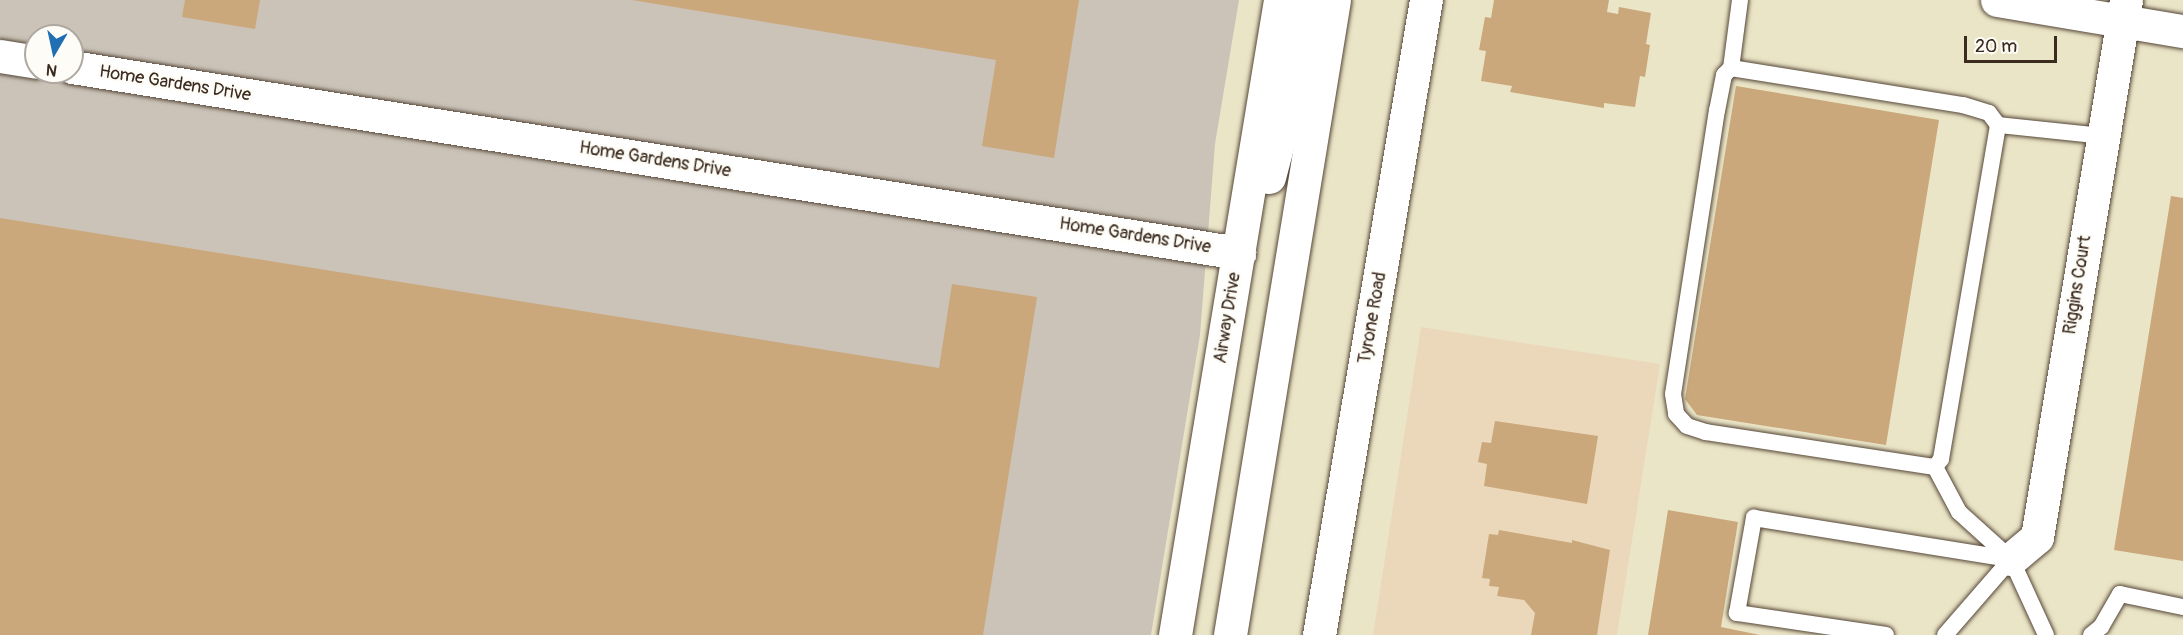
<!DOCTYPE html>
<style>
body{margin:0}
#map{position:relative;width:2183px;height:635px;overflow:hidden;background:#ebe5c7;font-family:Pangolin,sans-serif}
div>[style]{position:absolute}
[style*='--x']{left:calc(var(--x)*1px);top:calc(var(--y)*1px);width:calc(var(--w)*1px);rotate:calc(var(--a)*1deg)}
.built>*{inset:0;background:#ebd8ba}
.industrial>*{inset:0;background:#cbc3b8}
.building>*{inset:0;background:#caa87b}
.roads{filter:drop-shadow(0 0 2px #554637) drop-shadow(0 0 2px #554637)}
.service>*{height:16px;margin:-8px;padding:0 8px;transform-origin:8px;border-radius:8px;background:#fff}
.minor>*{height:33px;margin:-16.5px;padding:0 16.5px;transform-origin:16.5px;border-radius:16.5px;background:#fff}
.secondary>*{height:33px;margin:-16.5px;padding:0 16.5px;transform-origin:16.5px;border-radius:16.5px;background:#fff}
span{translate:-50% -50%;white-space:nowrap;text-align:center;line-height:1.15;-webkit-text-stroke:5px #fdfcf7;paint-order:stroke}
.street-label{font-size:18px;color:#3b2a1e}
.north{position:absolute;left:24px;top:24px;width:60px;height:60px;box-sizing:border-box;background:#fdfcf7;border:2px solid #afa8a0;border-radius:50%;rotate:189deg;font-size:16px;font-weight:700;line-height:24px;text-align:center;color:#3b2a1e}
.north::after{content:'';display:block;margin:auto;width:21px;height:27px;background:#1f6fb2;clip-path:polygon(50% 0,100% 100%,50% 72%,0 100%)}
.scale{position:absolute;left:1964px;top:36px;width:93px;height:27px;box-sizing:border-box;border:3px solid #3b2a1e;border-top:0;padding-left:8px;font-size:18px;line-height:21px;white-space:nowrap;color:#3b2a1e;-webkit-text-stroke:4px #fdfcf7;paint-order:stroke}
</style>
<div id="map">
<div class="built">
<div style="clip-path:polygon(1421px 327px,1660px 364px,1617px 635px,1373px 635px)"></div>
</div>
<div class="industrial">
<div style="clip-path:polygon(evenodd,0 0,1239px 0,1215px 144px,1200px 335px,1151px 635px,0 635px,0 0,36px 36px,72px 36px,72px 72px,36px 72px,36px 36px)"></div>
</div>
<div class="building">
<div style="clip-path:polygon(185px 0,260px 0,255px 29px,182px 17px)"></div>
<div style="clip-path:polygon(632px 0,1079px 0,1054px 158px,982px 146px,996px 60px)"></div>
<div style="clip-path:polygon(1494px 0,1609px 0,1607px 12px,1618px 14px,1619px 7px,1651px 13px,1646px 44px,1650px 45px,1645px 77px,1640px 76px,1635px 107px,1604px 103px,1604px 108px,1510px 92px,1512px 86px,1481px 81px,1486px 51px,1479px 50px,1485px 17px,1491px 18px)"></div>
<div style="clip-path:polygon(1736px 86px,1939px 120px,1886px 445px,1697px 415px,1685px 399px)"></div>
<div style="clip-path:polygon(2171px 196px,2183px 198px,2183px 561px,2114px 550px)"></div>
<div style="clip-path:polygon(0 218px,939px 368px,952px 284px,1037px 297px,983px 635px,0 635px)"></div>
<div style="clip-path:polygon(1495px 421px,1598px 436px,1587px 504px,1484px 486px,1487px 464px,1478px 462px,1482px 442px,1491px 443px)"></div>
<div style="clip-path:polygon(1668px 510px,1738px 522px,1721px 627px,1760px 635px,1648px 635px)"></div>
<div style="clip-path:polygon(1499px 530px,1572px 543px,1572px 540px,1610px 550px,1597px 635px,1531px 635px,1535px 613px,1524px 600px,1497px 596px,1499px 587px,1489px 586px,1490px 579px,1482px 578px,1489px 534px,1498px 535px)"></div>
</div>
<div class="roads">
<div class="service">
<div style="--x:1740;--y:0;--w:69;--a:97.5"></div>
<div style="--x:1731;--y:68;--w:235;--a:9.1"></div>
<div style="--x:1963;--y:105;--w:27;--a:17"></div>
<div style="--x:1989;--y:113;--w:15;--a:53"></div>
<div style="--x:1731;--y:68;--w:10;--a:135"></div>
<div style="--x:1724;--y:75;--w:36;--a:101"></div>
<div style="--x:1717;--y:110;--w:287;--a:98.8"></div>
<div style="--x:1673;--y:394;--w:20;--a:81"></div>
<div style="--x:1676;--y:414;--w:16;--a:47"></div>
<div style="--x:1687;--y:426;--w:20;--a:18"></div>
<div style="--x:1706;--y:432;--w:232;--a:8.7"></div>
<div style="--x:1886;--y:635;--w:151;--a:-171.6"></div>
<div style="--x:1737;--y:613;--w:97;--a:-79.9"></div>
<div style="--x:1754;--y:518;--w:259;--a:9.1"></div>
<div style="--x:1945;--y:635;--w:101;--a:-49"></div>
<div style="--x:2046;--y:635;--w:84;--a:-114.7"></div>
<div style="--x:2011;--y:559;--w:70;--a:-137.9"></div>
<div style="--x:1959;--y:512;--w:51;--a:-118.1"></div>
<div style="--x:1935;--y:467;--w:10;--a:-53"></div>
<div style="--x:1941;--y:459;--w:339;--a:-80.3"></div>
<div style="--x:1998;--y:125;--w:106;--a:6"></div>
<div style="--x:2091;--y:635;--w:13;--a:-39"></div>
<div style="--x:2101;--y:627;--w:38;--a:-60"></div>
<div style="--x:2120;--y:594;--w:64;--a:11.7"></div>
</div>
<div class="minor">
<div style="--x:1997;--y:0;--w:189;--a:9.5"></div>
<div style="--x:0;--y:56;--w:36;--a:9"></div>
<div style="--x:72;--y:67;--w:1182;--a:9.06"></div>
<div style="--x:2011;--y:559;--w:34;--a:-40"></div>
<div style="--x:2037;--y:537;--w:544;--a:-80.59"></div>
<div style="--x:1319;--y:635;--w:644;--a:-80.44"></div>
</div>
<div class="secondary">
<div style="--x:1269;--y:177;--w:83;--a:-75.3"></div>
<div style="--x:1290;--y:97;--w:99;--a:-79.5"></div>
<div style="--x:1175;--y:635;--w:644;--a:-80.61"></div>
<div style="--x:1230;--y:635;--w:643;--a:-80.7"></div>
</div>
</div>
<div class="street-label">
<span style="left:175px;top:84px;rotate:9deg">Home Gardens Drive</span>
<span style="left:655px;top:160px;rotate:9deg">Home Gardens Drive</span>
<span style="left:1135px;top:236px;rotate:9deg">Home Gardens Drive</span>
<span style="left:2078px;top:285px;rotate:-81deg">Riggins Court</span>
<span style="left:1228px;top:318px;rotate:-81deg">Airway Drive</span>
<span style="left:1373px;top:318px;rotate:-80deg">Tyrone Road</span>
</div>
<div class="north">N</div>
<div class="scale">20 m</div>
</div>
